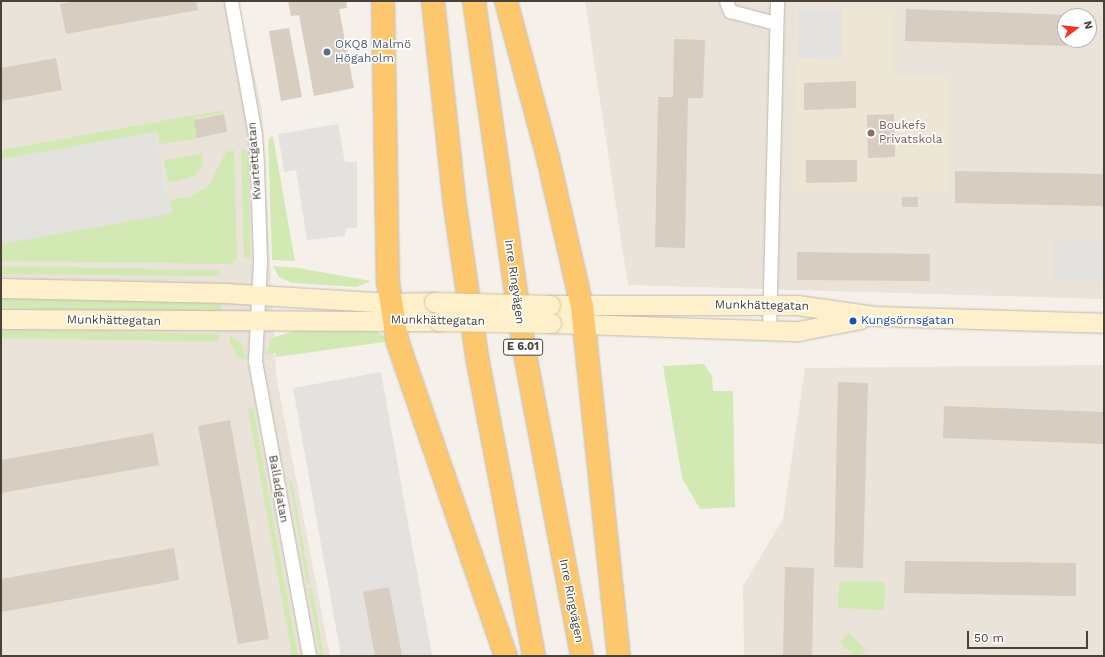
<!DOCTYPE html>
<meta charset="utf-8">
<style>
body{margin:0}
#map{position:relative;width:1105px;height:657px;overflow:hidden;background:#f5f1ea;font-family:"Work Sans",sans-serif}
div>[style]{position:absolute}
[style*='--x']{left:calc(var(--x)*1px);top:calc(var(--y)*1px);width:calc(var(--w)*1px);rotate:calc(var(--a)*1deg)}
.residential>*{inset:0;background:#e9e3d9}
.education>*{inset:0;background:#eee6d5}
.green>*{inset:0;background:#d3e9b4}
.parking>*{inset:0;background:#e4e2df}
.building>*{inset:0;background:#d7cdc0}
.roads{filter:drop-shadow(0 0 1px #c1b9ad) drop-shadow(0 0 1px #c1b9ad)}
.street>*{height:13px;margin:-6.5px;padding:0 6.5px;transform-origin:6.5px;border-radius:6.5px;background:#fff}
.secondary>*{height:19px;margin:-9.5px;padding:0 9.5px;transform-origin:9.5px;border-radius:9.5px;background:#fef0cb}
.highway>*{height:22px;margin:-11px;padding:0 11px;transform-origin:11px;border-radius:11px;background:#fdc76e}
.bridges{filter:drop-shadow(0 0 1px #d4c39a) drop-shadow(0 0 1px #d4c39a)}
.secondary-bridge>*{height:19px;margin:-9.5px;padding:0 9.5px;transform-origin:9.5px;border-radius:9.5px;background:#fef0cb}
.dots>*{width:11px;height:11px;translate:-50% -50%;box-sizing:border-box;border:2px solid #fff;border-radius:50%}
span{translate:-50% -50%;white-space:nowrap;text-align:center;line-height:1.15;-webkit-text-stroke:3px #fff;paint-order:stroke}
.shield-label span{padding:1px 3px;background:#fff;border:1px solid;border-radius:3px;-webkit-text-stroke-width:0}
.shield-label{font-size:11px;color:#494238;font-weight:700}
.service-label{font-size:12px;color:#4e5e75}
.left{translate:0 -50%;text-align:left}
.education-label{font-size:12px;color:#785e54}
.street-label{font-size:12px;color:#494238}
.transit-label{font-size:12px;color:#164399}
.frame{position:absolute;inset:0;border:2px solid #494238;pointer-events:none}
.north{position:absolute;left:1057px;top:8px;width:40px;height:40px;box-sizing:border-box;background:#fff;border:1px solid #b6b3af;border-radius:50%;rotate:75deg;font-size:11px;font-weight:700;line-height:16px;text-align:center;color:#494238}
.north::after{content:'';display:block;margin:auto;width:14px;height:18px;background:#f8361e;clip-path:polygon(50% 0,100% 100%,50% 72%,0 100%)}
.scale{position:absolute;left:967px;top:631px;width:121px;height:18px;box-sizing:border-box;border:2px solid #494238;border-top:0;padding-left:5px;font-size:12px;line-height:14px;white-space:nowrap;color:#494238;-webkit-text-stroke:3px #fff;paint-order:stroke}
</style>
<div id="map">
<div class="residential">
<div style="clip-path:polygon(1px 1px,238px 1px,262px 110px,276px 375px,330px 656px,1px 656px)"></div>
<div style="clip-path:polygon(evenodd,585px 1px,1104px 1px,1104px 299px,628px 285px,585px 1px,1065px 16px,1089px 16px,1089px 40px,1065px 40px,1065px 16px)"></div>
<div style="clip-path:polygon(1104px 365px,1104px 656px,744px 656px,743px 586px,783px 519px,805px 368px)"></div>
</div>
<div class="education">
<div style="clip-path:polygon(796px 8px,894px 10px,893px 76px,950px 77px,948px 193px,792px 190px)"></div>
</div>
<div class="green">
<div style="clip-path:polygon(222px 110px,222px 113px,196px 118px,199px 138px,160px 144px,158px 132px,1px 160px,1px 150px)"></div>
<div style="clip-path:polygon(270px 137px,273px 137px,295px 261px,272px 260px,268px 141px)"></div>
<div style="clip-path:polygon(241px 148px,249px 153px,250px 259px,244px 258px)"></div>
<div style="clip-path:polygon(234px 150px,237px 258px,232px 264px,1px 261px,1px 243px,172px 213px,170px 200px,189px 197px,208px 187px,226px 152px)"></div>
<div style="clip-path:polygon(203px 153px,202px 167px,194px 176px,168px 183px,164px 160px)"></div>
<div style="clip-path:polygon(1px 266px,219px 270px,220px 276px,1px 274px)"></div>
<div style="clip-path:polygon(273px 266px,299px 268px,371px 281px,356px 287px,292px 283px,279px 277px)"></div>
<div style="clip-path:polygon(1px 296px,221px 300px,221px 311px,1px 308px)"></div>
<div style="clip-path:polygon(1px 330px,91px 331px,219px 334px,218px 342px,124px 340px,1px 338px)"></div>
<div style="clip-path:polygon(294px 331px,376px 331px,392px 341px,276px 357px,276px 353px,266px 354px,272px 338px)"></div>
<div style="clip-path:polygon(230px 335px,241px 343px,246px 359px,238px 358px,230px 343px)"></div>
<div style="clip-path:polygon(704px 364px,712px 376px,713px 391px,733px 391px,735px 507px,700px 509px,682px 478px,663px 366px)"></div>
<div style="clip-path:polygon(253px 407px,298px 656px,292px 656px,248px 408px)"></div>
<div style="clip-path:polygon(289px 481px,292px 481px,310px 583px,307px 584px)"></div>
<div style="clip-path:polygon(839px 581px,885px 582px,884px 610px,838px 608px)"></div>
<div style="clip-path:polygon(308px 588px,312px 588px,324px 656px,320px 656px)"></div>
<div style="clip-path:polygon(849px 633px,866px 650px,860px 656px,854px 656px,840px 642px)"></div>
</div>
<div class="parking">
<div style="clip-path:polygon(798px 9px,842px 11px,841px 59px,797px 58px)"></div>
<div style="clip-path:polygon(338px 124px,345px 162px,357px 162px,357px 228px,346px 228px,345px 236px,307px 240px,296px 170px,284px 172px,278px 134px)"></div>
<div style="clip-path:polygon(155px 132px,170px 214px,1px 244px,1px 159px)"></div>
<div style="clip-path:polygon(1054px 239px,1104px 240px,1104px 282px,1053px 281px)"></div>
<div style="clip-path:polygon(381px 372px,432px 656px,341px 656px,293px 388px)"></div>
</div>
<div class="building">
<div style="clip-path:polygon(75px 1px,196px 1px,198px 10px,66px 34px,60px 4px)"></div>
<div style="clip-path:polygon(288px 1px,346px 1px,347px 8px,339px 9px,354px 88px,314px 96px,299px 15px,291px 16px)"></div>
<div style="clip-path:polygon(906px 9px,1069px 15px,1065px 16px,1065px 40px,1068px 40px,1068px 46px,905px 41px)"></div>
<div style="clip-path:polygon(289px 28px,302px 97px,281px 101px,269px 31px)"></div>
<div style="clip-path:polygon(674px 39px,705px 40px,703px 98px,688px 98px,685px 248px,655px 247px,658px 97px,673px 97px)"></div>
<div style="clip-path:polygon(56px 58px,62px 90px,1px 101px,1px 68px)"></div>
<div style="clip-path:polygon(856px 81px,856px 108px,804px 110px,804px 83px)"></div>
<div style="clip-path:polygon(224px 114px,227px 132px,197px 138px,194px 120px)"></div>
<div style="clip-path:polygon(894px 114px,895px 157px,868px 158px,867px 115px)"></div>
<div style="clip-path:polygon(806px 160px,857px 160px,857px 182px,806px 183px)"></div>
<div style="clip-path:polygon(955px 171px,1104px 174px,1104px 206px,955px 203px)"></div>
<div style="clip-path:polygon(902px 197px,918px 197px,918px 207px,902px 207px)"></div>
<div style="clip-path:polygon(797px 252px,930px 254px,930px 281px,797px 280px)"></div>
<div style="clip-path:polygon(838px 382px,868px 383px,863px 568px,834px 567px)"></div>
<div style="clip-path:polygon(944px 406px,1104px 412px,1104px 444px,943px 438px)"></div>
<div style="clip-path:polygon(230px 420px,269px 639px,238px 644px,198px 426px)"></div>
<div style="clip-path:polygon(153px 433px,159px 465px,1px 493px,1px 460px)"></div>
<div style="clip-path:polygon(174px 548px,179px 580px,1px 612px,1px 579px)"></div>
<div style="clip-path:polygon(905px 561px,1076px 563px,1076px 596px,904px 593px)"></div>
<div style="clip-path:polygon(785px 567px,814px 568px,812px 656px,783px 656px)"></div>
<div style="clip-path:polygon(389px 587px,402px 656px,375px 656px,363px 592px)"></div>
</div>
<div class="roads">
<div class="street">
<div style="--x:231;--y:1;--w:136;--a:79.8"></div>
<div style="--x:255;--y:135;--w:31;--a:86"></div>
<div style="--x:257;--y:166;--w:96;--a:88.2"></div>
<div style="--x:260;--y:262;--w:99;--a:92.9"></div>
<div style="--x:255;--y:361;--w:300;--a:79.6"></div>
<div style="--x:726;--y:1;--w:11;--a:68"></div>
<div style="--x:730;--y:11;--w:47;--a:14.9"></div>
<div style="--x:769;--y:330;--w:329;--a:-88.6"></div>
</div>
<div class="secondary">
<div style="--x:1;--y:288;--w:224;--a:1.3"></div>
<div style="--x:225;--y:293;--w:167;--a:3.4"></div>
<div style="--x:392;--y:303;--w:42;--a:-1.4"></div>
<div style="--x:550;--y:305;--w:247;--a:0"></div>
<div style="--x:797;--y:305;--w:78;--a:8.1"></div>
<div style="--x:874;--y:316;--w:230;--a:1.7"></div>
<div style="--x:1;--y:319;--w:437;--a:0.3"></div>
<div style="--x:551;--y:323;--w:247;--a:1.9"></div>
<div style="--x:798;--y:331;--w:64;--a:-10.8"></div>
</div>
<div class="highway">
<div style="--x:383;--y:1;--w:281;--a:89"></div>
<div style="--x:388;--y:282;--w:39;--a:81"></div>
<div style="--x:394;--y:321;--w:22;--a:80"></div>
<div style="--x:398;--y:343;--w:331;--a:71"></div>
<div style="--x:433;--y:1;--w:199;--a:83.9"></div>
<div style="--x:454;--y:199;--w:160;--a:81.7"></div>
<div style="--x:477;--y:357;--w:304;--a:79.2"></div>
<div style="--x:474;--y:1;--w:352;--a:81.8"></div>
<div style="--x:524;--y:349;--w:312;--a:79.3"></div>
<div style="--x:506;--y:1;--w:163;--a:75"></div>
<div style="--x:548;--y:158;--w:152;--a:77.1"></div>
<div style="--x:582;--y:306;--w:352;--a:84"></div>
</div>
</div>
<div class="bridges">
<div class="secondary-bridge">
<div style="--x:434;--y:302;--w:116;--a:1.5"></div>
<div style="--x:438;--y:321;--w:113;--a:1"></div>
</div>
</div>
<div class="dots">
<div style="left:327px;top:52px;background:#5c6f8a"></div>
<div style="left:871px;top:133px;background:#8d6e63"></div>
<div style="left:853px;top:321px;background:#1a4fb4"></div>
</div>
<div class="shield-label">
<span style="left:523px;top:347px">E 6.01</span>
</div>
<div class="service-label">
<span class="left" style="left:335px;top:52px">OKQ8 Malmö<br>Högaholm</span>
</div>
<div class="education-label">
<span class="left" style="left:879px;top:133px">Boukefs<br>Privatskola</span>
</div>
<div class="street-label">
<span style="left:255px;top:161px;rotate:-94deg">Kvartettgatan</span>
<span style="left:514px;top:282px;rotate:82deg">Inre Ringvägen</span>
<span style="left:762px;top:306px;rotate:1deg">Munkhättegatan</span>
<span style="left:114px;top:321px;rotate:1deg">Munkhättegatan</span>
<span style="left:438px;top:321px;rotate:1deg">Munkhättegatan</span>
<span style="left:278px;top:489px;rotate:80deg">Balladgatan</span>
<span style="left:571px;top:601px;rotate:79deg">Inre Ringvägen</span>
</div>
<div class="transit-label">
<span class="left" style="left:861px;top:321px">Kungsörnsgatan</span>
</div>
<div class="frame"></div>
<div class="north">N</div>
<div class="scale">50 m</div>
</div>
